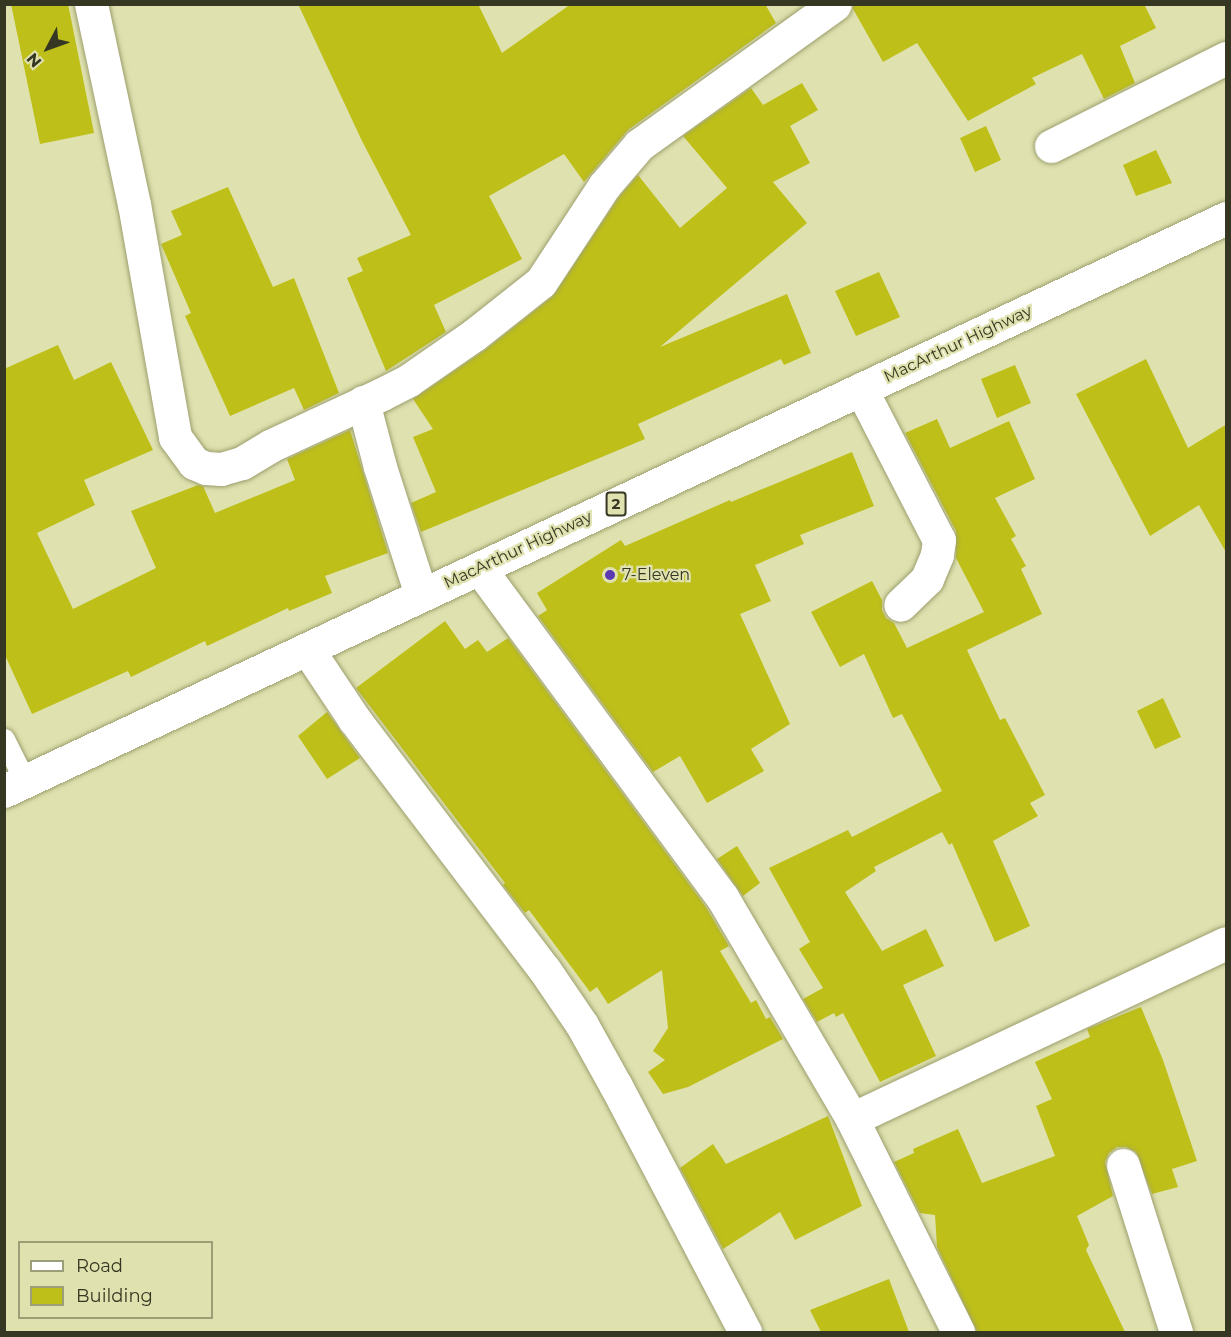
<!DOCTYPE html>
<style>
body{margin:0}
#map{position:relative;width:1231px;height:1337px;overflow:hidden;background:#dfe2af;font-family:Montserrat,sans-serif}
div>[style]{position:absolute}
[style*='--x']{left:calc(var(--x)*1px);top:calc(var(--y)*1px);width:calc(var(--w)*1px);rotate:calc(var(--a)*1deg)}
.building>*{inset:0;background:#bebf19}
.roads{filter:drop-shadow(0 0 2px #9d9f6e) drop-shadow(0 0 2px #9d9f6e)}
.lane>*{height:21px;margin:-10.5px;padding:0 10.5px;transform-origin:10.5px;border-radius:10.5px;background:#fff}
.street>*{height:33px;margin:-16.5px;padding:0 16.5px;transform-origin:16.5px;border-radius:16.5px;background:#fff}
.secondary>*{height:33px;margin:-16.5px;padding:0 16.5px;transform-origin:16.5px;border-radius:16.5px;background:#fff}
.highway>*{height:33px;margin:-16.5px;padding:0 16.5px;transform-origin:16.5px;border-radius:16.5px;background:#fff}
.dots>*{width:16px;height:16px;translate:-50% -50%;box-sizing:border-box;border:3px solid #dfe2af;border-radius:50%}
span{translate:-50% -50%;white-space:nowrap;text-align:center;line-height:1.15;-webkit-text-stroke:4.5px #dfe2af;paint-order:stroke}
.shield-label span{padding:2px 4px;background:#dfe2af;border:2px solid;border-radius:4px;-webkit-text-stroke-width:0}
.shield-label{font-size:15px;color:#363722;font-weight:700}
.street-label{font-size:16px;color:#363722}
.poi-label{font-size:16px;color:#363722}
.left{translate:0 -50%;text-align:left}
.frame{position:absolute;inset:0;border:6px solid #363722;pointer-events:none}
.legend{position:absolute;left:18px;top:1241px;width:195px;height:78px;box-sizing:border-box;background:#dfe2af;border:2px solid #9b9e77;margin:0;padding:8px 10px;list-style:none;font-size:18px;color:#363722}
.legend li{display:flex;align-items:center;gap:12px;height:30px}
.legend b{width:30px;border:2px solid #9b9e77}
.north{position:absolute;left:18px;top:18px;width:60px;height:60px;-webkit-text-stroke:4px #dfe2af;paint-order:stroke;rotate:229deg;font-size:16px;font-weight:700;line-height:24px;text-align:center;color:#363722}
.north::after{content:'';display:block;margin:auto;width:21px;height:27px;background:#363722;clip-path:polygon(50% 0,100% 100%,50% 72%,0 100%)}
</style>
<div id="map">
<div class="building">
<div style="clip-path:polygon(11px 4px,68px 4px,94px 133px,40px 144px)"></div>
<div style="clip-path:polygon(298px 4px,478px 4px,502px 53px,571px 4px,765px 4px,776px 23px,628px 130px,584px 182px,564px 154px,489px 196px,522px 259px,434px 305px,446px 332px,386px 371px,347px 278px,363px 271px,357px 258px,411px 235px,362px 141px)"></div>
<div style="clip-path:polygon(853px 4px,1144px 4px,1156px 28px,1120px 46px,1135px 83px,1104px 99px,1082px 54px,1032px 78px,1036px 84px,968px 121px,917px 43px,883px 62px,853px 9px)"></div>
<div style="clip-path:polygon(802px 83px,818px 110px,790px 126px,810px 163px,773px 182px,807px 223px,660px 347px,787px 294px,811px 353px,784px 365px,781px 359px,638px 424px,645px 439px,421px 532px,411px 503px,436px 492px,413px 437px,433px 429px,413px 399px,485px 350px,553px 296px,619px 197px,638px 175px,680px 228px,727px 188px,683px 136px,751px 88px,763px 105px)"></div>
<div style="clip-path:polygon(986px 126px,1001px 160px,975px 172px,960px 138px)"></div>
<div style="clip-path:polygon(1156px 150px,1172px 183px,1136px 196px,1123px 165px)"></div>
<div style="clip-path:polygon(228px 187px,273px 287px,294px 278px,339px 393px,304px 410px,294px 388px,230px 416px,185px 316px,191px 313px,161px 244px,182px 235px,171px 211px)"></div>
<div style="clip-path:polygon(879px 272px,900px 317px,856px 336px,835px 291px)"></div>
<div style="clip-path:polygon(58px 345px,74px 380px,111px 362px,153px 450px,84px 480px,95px 505px,37px 533px,73px 609px,156px 568px,131px 511px,198px 485px,203px 486px,215px 513px,295px 480px,287px 459px,350px 430px,388px 553px,325px 576px,332px 593px,289px 611px,288px 608px,207px 646px,205px 641px,131px 677px,128px 671px,32px 714px,4px 653px,4px 369px)"></div>
<div style="clip-path:polygon(1146px 359px,1188px 448px,1227px 424px,1227px 554px,1199px 505px,1150px 536px,1076px 394px)"></div>
<div style="clip-path:polygon(1015px 365px,1031px 403px,997px 418px,981px 379px)"></div>
<div style="clip-path:polygon(937px 419px,950px 448px,1009px 421px,1035px 479px,995px 498px,1016px 536px,1011px 539px,1026px 566px,1021px 569px,1042px 614px,967px 650px,1000px 720px,1005px 718px,1045px 795px,1030px 803px,1038px 816px,993px 841px,1030px 926px,995px 942px,952px 843px,949px 845px,942px 832px,874px 867px,876px 871px,845px 892px,882px 951px,926px 929px,944px 966px,903px 985px,936px 1056px,880px 1082px,843px 1013px,836px 1017px,834px 1013px,817px 1022px,803px 999px,823px 988px,799px 949px,810px 942px,769px 868px,848px 830px,852px 837px,942px 791px,902px 714px,893px 718px,864px 654px,840px 667px,811px 612px,872px 581px,882px 600px,882px 610px,886px 618px,894px 623px,907px 648px,984px 612px,956px 558px,956px 531px,905px 433px)"></div>
<div style="clip-path:polygon(852px 452px,874px 506px,800px 535px,804px 544px,755px 565px,771px 601px,740px 614px,790px 724px,751px 749px,764px 771px,707px 803px,680px 756px,653px 772px,538px 616px,547px 610px,537px 593px,621px 540px,625px 546px,730px 500px,731px 502px)"></div>
<div style="clip-path:polygon(445px 621px,465px 649px,478px 640px,487px 652px,508px 638px,706px 907px,729px 946px,720px 951px,751px 1003px,756px 1000px,766px 1019px,770px 1017px,783px 1039px,688px 1087px,663px 1094px,648px 1072px,665px 1060px,653px 1051px,668px 1028px,662px 970px,608px 1004px,597px 987px,590px 992px,529px 910px,525px 913px,503px 885px,505px 883px,356px 688px)"></div>
<div style="clip-path:polygon(1163px 698px,1181px 737px,1155px 749px,1137px 711px)"></div>
<div style="clip-path:polygon(327px 712px,360px 758px,327px 779px,298px 736px)"></div>
<div style="clip-path:polygon(737px 846px,760px 883px,743px 896px,717px 859px)"></div>
<div style="clip-path:polygon(1141px 1007px,1163px 1060px,1197px 1161px,1172px 1169px,1178px 1187px,1152px 1194px,1136px 1152px,1126px 1147px,1117px 1147px,1109px 1153px,1105px 1162px,1113px 1196px,1077px 1216px,1089px 1245px,1086px 1250px,1125px 1332px,977px 1332px,937px 1247px,935px 1215px,920px 1213px,894px 1162px,914px 1153px,913px 1149px,958px 1129px,982px 1183px,1055px 1156px,1036px 1106px,1052px 1099px,1035px 1062px,1090px 1037px,1087px 1029px)"></div>
<div style="clip-path:polygon(828px 1116px,862px 1206px,795px 1240px,780px 1212px,723px 1249px,680px 1168px,713px 1144px,726px 1164px)"></div>
<div style="clip-path:polygon(889px 1279px,909px 1332px,821px 1332px,810px 1310px)"></div>
</div>
<div class="roads">
<div class="lane">
<div style="--x:4;--y:739;--w:47;--a:63.4"></div>
</div>
<div class="street">
<div style="--x:91;--y:4;--w:205;--a:77.9"></div>
<div style="--x:134;--y:204;--w:237;--a:80"></div>
<div style="--x:175;--y:437;--w:32;--a:54"></div>
<div style="--x:194;--y:463;--w:13;--a:23"></div>
<div style="--x:206;--y:468;--w:15;--a:4"></div>
<div style="--x:221;--y:469;--w:22;--a:-16"></div>
<div style="--x:242;--y:463;--w:33;--a:-31"></div>
<div style="--x:270;--y:446;--w:123;--a:-24.9"></div>
<div style="--x:382;--y:394;--w:30;--a:-27"></div>
<div style="--x:409;--y:380;--w:79;--a:-34.7"></div>
<div style="--x:474;--y:335;--w:85;--a:-38.3"></div>
<div style="--x:541;--y:282;--w:115;--a:-56.7"></div>
<div style="--x:604;--y:186;--w:54;--a:-49.5"></div>
<div style="--x:639;--y:145;--w:241;--a:-35.7"></div>
<div style="--x:1051;--y:146;--w:196;--a:-26.7"></div>
<div style="--x:861;--y:389;--w:170;--a:62.7"></div>
<div style="--x:939;--y:540;--w:15;--a:98"></div>
<div style="--x:937;--y:555;--w:26;--a:113"></div>
<div style="--x:927;--y:579;--w:37;--a:136"></div>
<div style="--x:363;--y:402;--w:67;--a:75.3"></div>
<div style="--x:380;--y:467;--w:134;--a:72.2"></div>
<div style="--x:308;--y:650;--w:83;--a:56.3"></div>
<div style="--x:354;--y:719;--w:314;--a:52.8"></div>
<div style="--x:544;--y:969;--w:68;--a:55.8"></div>
<div style="--x:582;--y:1025;--w:70;--a:60.9"></div>
<div style="--x:616;--y:1086;--w:278;--a:62.3"></div>
<div style="--x:852;--y:1119;--w:413;--a:-25.2"></div>
<div style="--x:1123;--y:1165;--w:175;--a:72.4"></div>
</div>
<div class="secondary">
<div style="--x:480;--y:569;--w:408;--a:53.6"></div>
<div style="--x:722;--y:897;--w:257;--a:59.6"></div>
<div style="--x:852;--y:1119;--w:238;--a:63.5"></div>
</div>
<div class="highway">
<div style="--x:4;--y:791;--w:1350;--a:-25.12"></div>
</div>
</div>
<div class="dots">
<div style="left:610px;top:575px;background:#5b39b1"></div>
</div>
<div class="shield-label">
<span style="left:616px;top:504px">2</span>
</div>
<div class="street-label">
<span style="left:958px;top:344px;rotate:-25deg">MacArthur Highway</span>
<span style="left:518px;top:550px;rotate:-25deg">MacArthur Highway</span>
</div>
<div class="poi-label">
<span class="left" style="left:622px;top:575px">7-Eleven</span>
</div>
<div class="frame"></div>
<ul class="legend">
<li><b style="height:8px;background:#fff"></b>Road</li>
<li><b style="height:16px;background:#bebf19"></b>Building</li>
</ul>
<div class="north">N</div>
</div>
